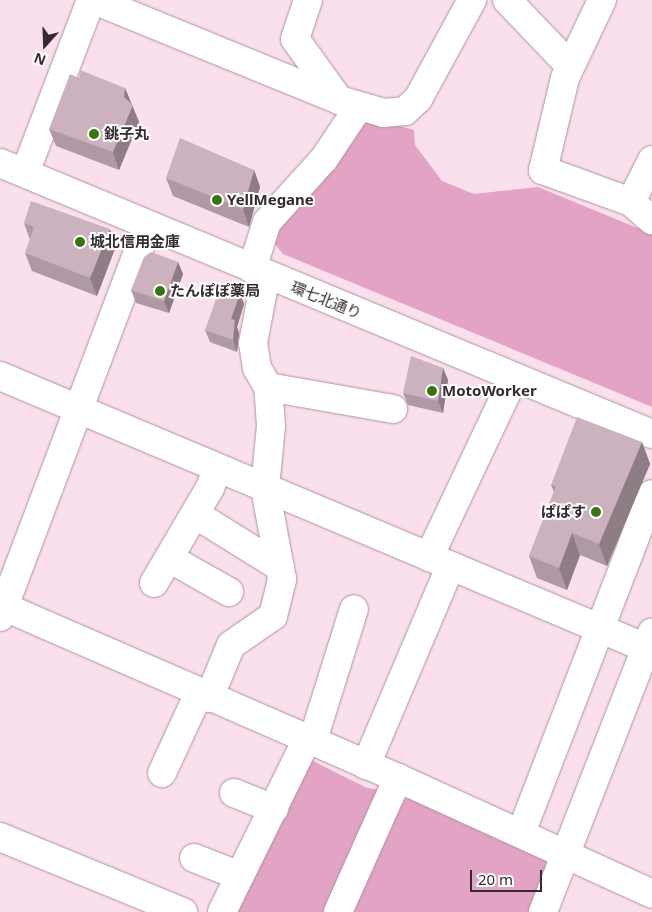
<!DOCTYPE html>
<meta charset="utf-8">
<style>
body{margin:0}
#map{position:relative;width:652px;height:912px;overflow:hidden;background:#fadfec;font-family:"Noto Sans","Noto Sans JP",sans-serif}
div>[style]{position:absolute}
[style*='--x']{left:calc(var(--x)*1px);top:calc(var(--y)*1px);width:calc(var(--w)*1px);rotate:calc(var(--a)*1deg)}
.green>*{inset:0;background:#e2a3c4}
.roads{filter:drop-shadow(0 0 1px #ad94a0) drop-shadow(0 0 1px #ad94a0)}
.minor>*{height:28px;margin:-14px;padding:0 14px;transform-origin:14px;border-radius:14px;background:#fff}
.wall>*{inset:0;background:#af99a4}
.shaded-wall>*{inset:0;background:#8f7d86}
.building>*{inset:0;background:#ccb2bf}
.dots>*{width:14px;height:14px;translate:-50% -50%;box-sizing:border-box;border:2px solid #fff;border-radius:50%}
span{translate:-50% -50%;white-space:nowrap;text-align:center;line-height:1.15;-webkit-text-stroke:4px #fff;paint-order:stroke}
.poi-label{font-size:15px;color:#342a2f;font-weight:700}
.left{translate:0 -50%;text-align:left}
.right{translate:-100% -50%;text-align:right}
.street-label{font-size:15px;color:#342a2f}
.north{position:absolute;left:20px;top:20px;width:50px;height:50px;-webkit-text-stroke:4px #fff;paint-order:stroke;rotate:200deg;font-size:14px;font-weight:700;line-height:20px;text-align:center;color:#342a2f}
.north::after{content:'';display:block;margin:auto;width:18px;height:22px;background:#342a2f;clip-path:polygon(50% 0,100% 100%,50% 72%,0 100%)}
.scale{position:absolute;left:470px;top:870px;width:72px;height:22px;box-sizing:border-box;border:2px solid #342a2f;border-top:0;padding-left:6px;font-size:15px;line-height:18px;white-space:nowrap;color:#342a2f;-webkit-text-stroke:4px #fff;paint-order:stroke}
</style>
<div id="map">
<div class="green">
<div style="clip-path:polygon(363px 116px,414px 130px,415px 145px,442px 181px,474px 194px,538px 187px,652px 234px,652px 407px,283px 254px,271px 239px)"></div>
<div style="clip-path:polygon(309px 759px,367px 788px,382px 790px,327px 912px,234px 912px)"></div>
<div style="clip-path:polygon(404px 799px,416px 799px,545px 858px,549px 871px,533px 912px,350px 912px)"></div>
</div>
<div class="roads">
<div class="minor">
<div style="--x:94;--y:0;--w:265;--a:22.2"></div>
<div style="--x:339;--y:100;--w:47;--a:16.1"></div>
<div style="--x:384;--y:113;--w:21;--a:-5"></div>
<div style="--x:405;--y:111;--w:18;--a:-43"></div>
<div style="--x:418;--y:99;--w:113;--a:-61.4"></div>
<div style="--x:308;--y:0;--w:41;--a:108.4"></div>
<div style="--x:295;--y:39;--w:75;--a:54.2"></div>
<div style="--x:507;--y:0;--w:91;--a:46.3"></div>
<div style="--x:602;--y:0;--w:86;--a:115.4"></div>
<div style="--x:565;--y:78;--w:95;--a:103.4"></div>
<div style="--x:543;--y:170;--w:94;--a:20"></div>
<div style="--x:631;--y:202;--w:28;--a:41"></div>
<div style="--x:0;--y:163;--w:706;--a:22.57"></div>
<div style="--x:25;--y:173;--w:185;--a:-69.1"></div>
<div style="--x:631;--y:202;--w:47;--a:-63.4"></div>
<div style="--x:252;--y:269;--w:49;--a:-72.3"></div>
<div style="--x:267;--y:222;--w:85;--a:-47.9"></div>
<div style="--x:324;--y:159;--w:61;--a:-56.3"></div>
<div style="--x:0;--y:376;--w:701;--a:22.83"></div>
<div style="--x:268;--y:387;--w:127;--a:10"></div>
<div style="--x:195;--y:514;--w:100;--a:31.9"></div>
<div style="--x:429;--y:557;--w:199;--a:-64.7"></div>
<div style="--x:169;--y:558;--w:69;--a:29.5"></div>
<div style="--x:154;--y:583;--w:110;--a:-59.5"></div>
<div style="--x:210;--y:488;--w:20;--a:-70"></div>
<div style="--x:0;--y:605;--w:434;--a:23.5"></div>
<div style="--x:398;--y:778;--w:279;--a:24.5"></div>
<div style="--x:0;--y:617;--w:418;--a:-69.3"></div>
<div style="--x:209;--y:698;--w:57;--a:-67.5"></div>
<div style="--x:231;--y:645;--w:51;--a:-34.6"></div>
<div style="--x:273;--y:616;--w:38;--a:-76"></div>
<div style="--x:282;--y:579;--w:93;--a:-100.6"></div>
<div style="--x:265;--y:488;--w:62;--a:-84.5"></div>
<div style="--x:271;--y:426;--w:39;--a:-94"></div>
<div style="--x:268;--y:387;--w:22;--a:-120"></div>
<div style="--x:257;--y:368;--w:25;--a:-99"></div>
<div style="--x:253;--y:343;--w:69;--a:-79.2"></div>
<div style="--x:312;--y:743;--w:140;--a:-72.6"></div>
<div style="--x:366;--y:765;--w:215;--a:-67"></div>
<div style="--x:162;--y:773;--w:88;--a:-65.2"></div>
<div style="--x:234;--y:793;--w:43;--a:21.8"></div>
<div style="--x:521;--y:833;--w:363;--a:-68.9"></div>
<div style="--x:0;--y:837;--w:198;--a:22.3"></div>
<div style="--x:194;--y:858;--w:49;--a:21.4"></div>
<div style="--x:222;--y:912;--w:191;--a:-63.8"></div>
<div style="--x:338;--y:912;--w:147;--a:-65.9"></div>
<div style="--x:543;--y:912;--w:300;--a:-68.7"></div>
</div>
</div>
<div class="wall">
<div style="clip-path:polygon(79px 78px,125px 88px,139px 122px,119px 170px,56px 146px,49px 129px)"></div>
<div style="clip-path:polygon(254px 170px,260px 187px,249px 227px,173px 196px,166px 178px)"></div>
<div style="clip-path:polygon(24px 223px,116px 246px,97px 296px,32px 271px,25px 253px,30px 240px)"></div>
<div style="clip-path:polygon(178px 262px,183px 274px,169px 313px,136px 303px,131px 290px)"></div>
<div style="clip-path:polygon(244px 304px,237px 327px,239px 333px,237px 352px,210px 342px,205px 330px)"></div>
<div style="clip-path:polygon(443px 368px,448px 380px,443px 413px,408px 405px,403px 393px)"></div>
<div style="clip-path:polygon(642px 442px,650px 464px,607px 566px,580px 555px,567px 590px,537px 578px,529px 556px,554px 492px,551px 485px)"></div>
</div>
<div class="shaded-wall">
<div style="clip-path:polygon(125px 88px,139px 122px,119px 170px,113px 152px)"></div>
<div style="clip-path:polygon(254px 170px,260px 187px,249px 227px,243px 209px)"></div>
<div style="clip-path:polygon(110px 229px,116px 246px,97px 296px,90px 278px)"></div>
<div style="clip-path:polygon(178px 262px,183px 274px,169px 313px,164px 301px)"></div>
<div style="clip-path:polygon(240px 292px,244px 304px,237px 327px,239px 333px,237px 352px,233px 340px,231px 319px)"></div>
<div style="clip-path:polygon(443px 368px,448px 380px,443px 413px,438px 401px)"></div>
<div style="clip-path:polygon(642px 442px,650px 464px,607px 566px,599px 544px)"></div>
<div style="clip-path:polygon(572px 533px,580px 555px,567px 590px,559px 568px)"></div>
</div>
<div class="building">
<div style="clip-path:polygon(80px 70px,125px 88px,124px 97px,133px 105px,113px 152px,49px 129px,70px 74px,79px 78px)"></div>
<div style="clip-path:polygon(180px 138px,254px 170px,243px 209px,166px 178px)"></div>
<div style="clip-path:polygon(31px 201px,110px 229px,90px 278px,25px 253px,34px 227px,24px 223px)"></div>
<div style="clip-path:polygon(151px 252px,178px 262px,164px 301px,131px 290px,144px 257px)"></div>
<div style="clip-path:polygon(221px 285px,240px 292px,231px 319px,235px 320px,233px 340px,205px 330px)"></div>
<div style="clip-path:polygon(411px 356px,443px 368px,438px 401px,403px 393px)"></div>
<div style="clip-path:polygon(577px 417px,642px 442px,599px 544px,572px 533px,559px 568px,529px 556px,556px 486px,551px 485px)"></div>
</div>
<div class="dots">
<div style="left:94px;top:134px;background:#37750f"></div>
<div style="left:217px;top:200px;background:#37750f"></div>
<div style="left:80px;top:242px;background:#37750f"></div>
<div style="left:160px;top:291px;background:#37750f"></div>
<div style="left:432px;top:391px;background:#37750f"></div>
<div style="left:596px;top:512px;background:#37750f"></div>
</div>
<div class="poi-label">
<span class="left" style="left:104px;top:134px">銚子丸</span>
<span class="left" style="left:227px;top:200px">YellMegane</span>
<span class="left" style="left:90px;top:242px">城北信用金庫</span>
<span class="left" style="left:170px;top:291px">たんぽぽ薬局</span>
<span class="left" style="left:442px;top:391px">MotoWorker</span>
<span class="right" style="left:586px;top:512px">ぱぱす</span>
</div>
<div class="street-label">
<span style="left:326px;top:300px;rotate:22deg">環七北通り</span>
</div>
<div class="north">N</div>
<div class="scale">20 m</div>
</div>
